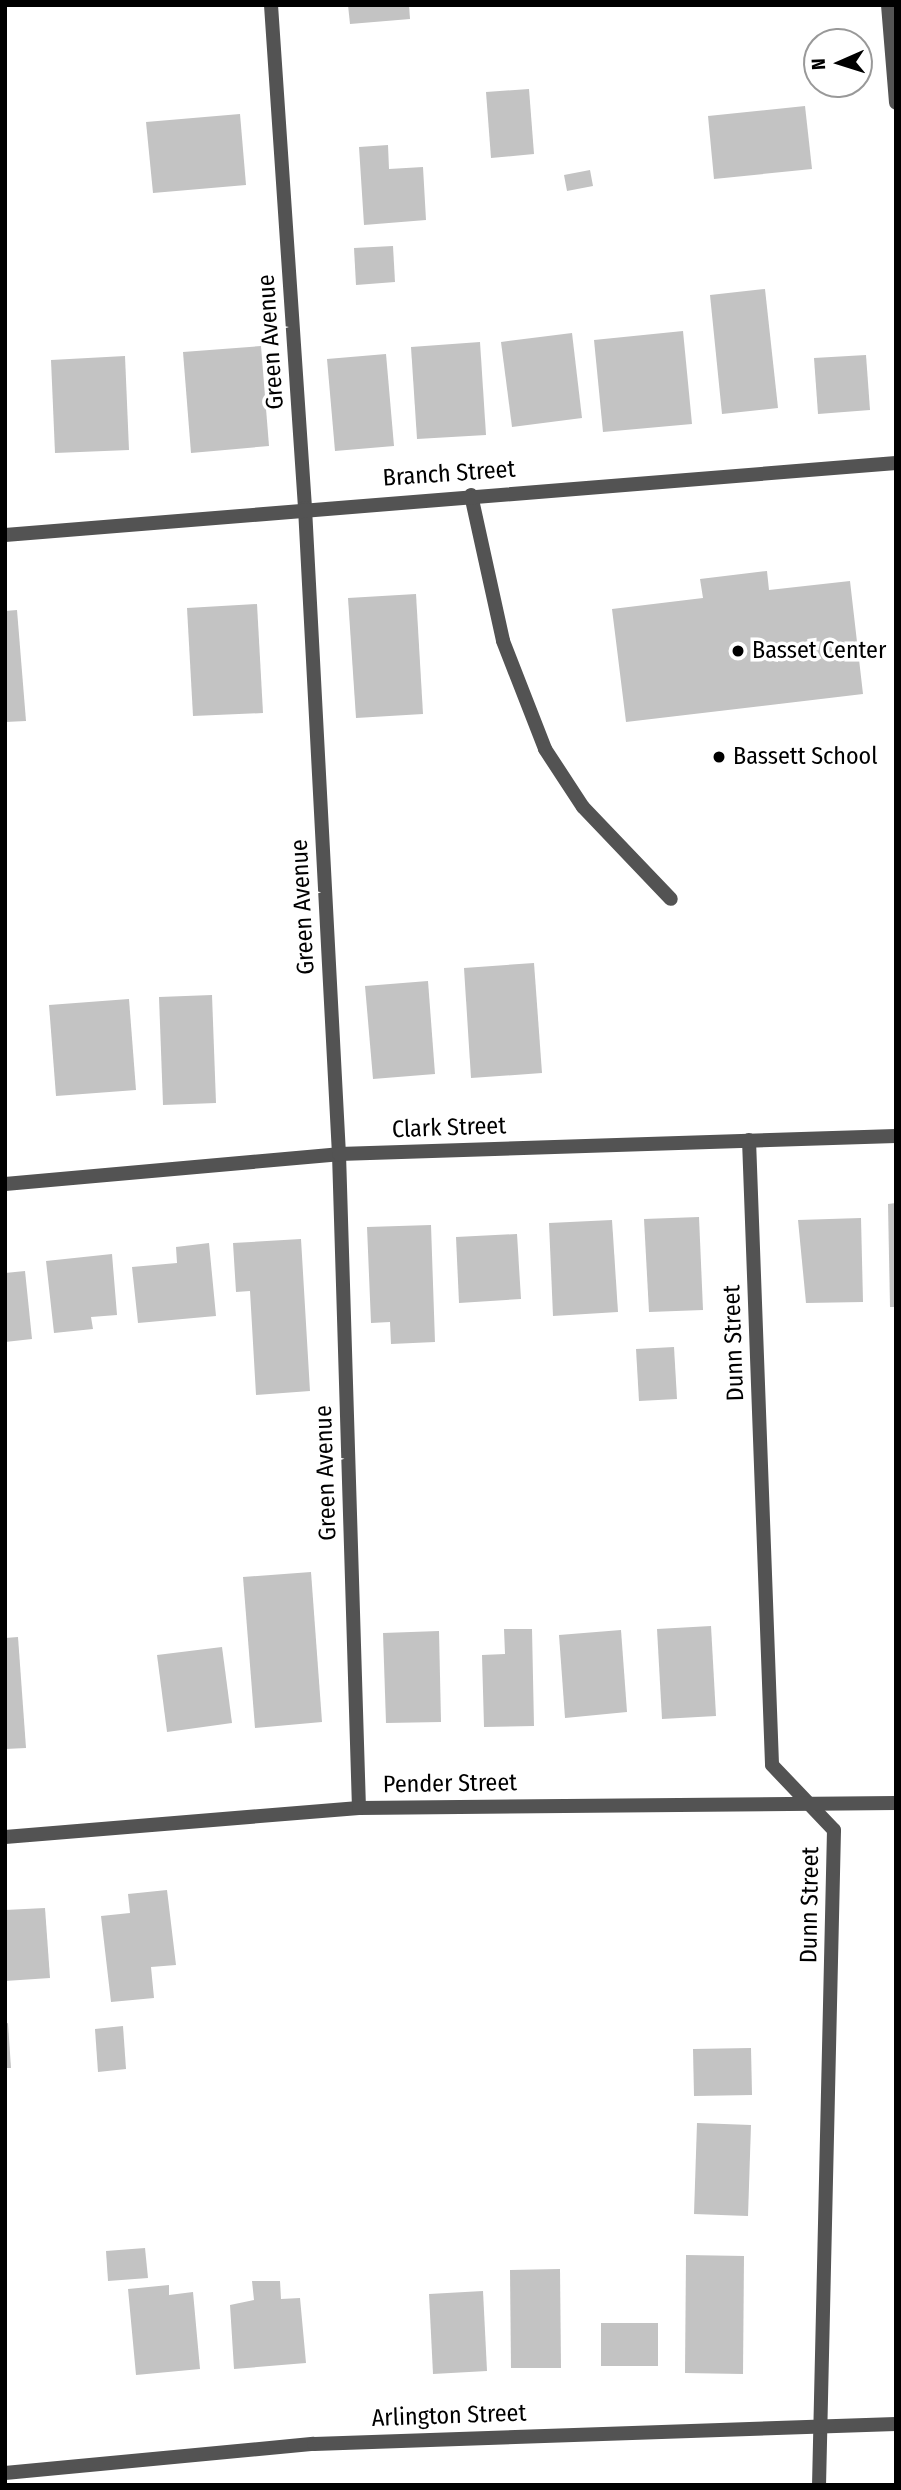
<!DOCTYPE html>
<style>
body{margin:0}
#map{position:relative;width:901px;height:2490px;overflow:hidden;background:#fff;font-family:"Fira Sans Condensed",sans-serif}
div>[style]{position:absolute}
[style*='--x']{left:calc(var(--x)*1px);top:calc(var(--y)*1px);width:calc(var(--w)*1px);rotate:calc(var(--a)*1deg)}
.building>*{inset:0;background:#c3c3c3}
.lane>*{height:14px;margin:-7px;padding:0 7px;transform-origin:7px;border-radius:7px;background:#535353}
.street>*{height:14px;margin:-7px;padding:0 7px;transform-origin:7px;border-radius:7px;background:#535353}
.dots>*{width:19px;height:19px;translate:-50% -50%;box-sizing:border-box;border:4px solid #fff;border-radius:50%}
span{translate:-50% -50%;white-space:nowrap;text-align:center;line-height:1.15;-webkit-text-stroke:7px #fff;paint-order:stroke}
.street-label{font-size:24px;color:#000}
.poi-label{font-size:24px;color:#000}
.left{translate:0 -50%;text-align:left}
.frame{position:absolute;inset:0;border:7px solid #000;pointer-events:none}
.north{position:absolute;left:803px;top:28px;width:70px;height:70px;box-sizing:border-box;background:#fff;border:2px solid #999;border-radius:50%;rotate:267deg;font-size:19px;font-weight:700;line-height:28px;text-align:center;color:#000}
.north::after{content:'';display:block;margin:auto;width:24px;height:32px;background:#000;clip-path:polygon(50% 0,100% 100%,50% 72%,0 100%)}
</style>
<div id="map">
<div class="building">
<div style="clip-path:polygon(348px 5px,409px 5px,410px 19px,350px 24px)"></div>
<div style="clip-path:polygon(529px 89px,534px 154px,491px 158px,486px 92px)"></div>
<div style="clip-path:polygon(805px 106px,812px 169px,714px 179px,708px 116px)"></div>
<div style="clip-path:polygon(240px 114px,246px 185px,153px 193px,146px 122px)"></div>
<div style="clip-path:polygon(388px 145px,389px 169px,423px 167px,426px 220px,364px 225px,359px 147px)"></div>
<div style="clip-path:polygon(590px 170px,593px 186px,567px 191px,564px 175px)"></div>
<div style="clip-path:polygon(393px 246px,395px 282px,356px 285px,354px 248px)"></div>
<div style="clip-path:polygon(765px 289px,778px 408px,722px 414px,710px 295px)"></div>
<div style="clip-path:polygon(683px 331px,692px 424px,603px 432px,594px 340px)"></div>
<div style="clip-path:polygon(572px 333px,582px 418px,512px 427px,501px 342px)"></div>
<div style="clip-path:polygon(480px 342px,486px 435px,417px 439px,411px 347px)"></div>
<div style="clip-path:polygon(261px 346px,269px 446px,191px 453px,183px 352px)"></div>
<div style="clip-path:polygon(386px 354px,394px 446px,335px 451px,327px 359px)"></div>
<div style="clip-path:polygon(866px 355px,870px 410px,818px 414px,814px 358px)"></div>
<div style="clip-path:polygon(125px 356px,129px 450px,55px 453px,51px 360px)"></div>
<div style="clip-path:polygon(767px 571px,769px 590px,850px 581px,863px 694px,626px 722px,612px 609px,703px 598px,700px 579px)"></div>
<div style="clip-path:polygon(416px 594px,423px 714px,356px 718px,348px 598px)"></div>
<div style="clip-path:polygon(257px 604px,263px 713px,193px 716px,187px 608px)"></div>
<div style="clip-path:polygon(17px 610px,26px 721px,5px 722px,5px 611px)"></div>
<div style="clip-path:polygon(534px 963px,542px 1073px,471px 1078px,464px 968px)"></div>
<div style="clip-path:polygon(428px 981px,435px 1074px,373px 1079px,365px 986px)"></div>
<div style="clip-path:polygon(212px 995px,216px 1103px,163px 1105px,159px 997px)"></div>
<div style="clip-path:polygon(129px 999px,136px 1090px,56px 1096px,49px 1005px)"></div>
<div style="clip-path:polygon(896px 1203px,896px 1307px,890px 1307px,888px 1204px)"></div>
<div style="clip-path:polygon(699px 1217px,703px 1310px,649px 1312px,644px 1219px)"></div>
<div style="clip-path:polygon(861px 1218px,863px 1302px,806px 1303px,798px 1220px)"></div>
<div style="clip-path:polygon(612px 1220px,618px 1312px,553px 1316px,549px 1223px)"></div>
<div style="clip-path:polygon(431px 1225px,435px 1342px,391px 1344px,390px 1322px,371px 1323px,367px 1227px)"></div>
<div style="clip-path:polygon(517px 1234px,521px 1299px,459px 1303px,456px 1237px)"></div>
<div style="clip-path:polygon(301px 1239px,310px 1391px,256px 1395px,250px 1291px,236px 1292px,233px 1243px)"></div>
<div style="clip-path:polygon(209px 1243px,216px 1316px,138px 1323px,132px 1267px,177px 1263px,176px 1247px)"></div>
<div style="clip-path:polygon(112px 1254px,117px 1315px,91px 1317px,93px 1329px,54px 1333px,46px 1261px)"></div>
<div style="clip-path:polygon(25px 1271px,32px 1339px,5px 1342px,5px 1273px)"></div>
<div style="clip-path:polygon(674px 1347px,677px 1399px,639px 1401px,636px 1349px)"></div>
<div style="clip-path:polygon(311px 1572px,322px 1722px,255px 1728px,243px 1577px)"></div>
<div style="clip-path:polygon(711px 1626px,716px 1716px,662px 1719px,657px 1629px)"></div>
<div style="clip-path:polygon(504px 1629px,532px 1629px,534px 1726px,484px 1727px,482px 1655px,505px 1654px)"></div>
<div style="clip-path:polygon(621px 1630px,627px 1712px,565px 1718px,559px 1635px)"></div>
<div style="clip-path:polygon(439px 1631px,441px 1722px,386px 1723px,383px 1633px)"></div>
<div style="clip-path:polygon(18px 1637px,26px 1748px,5px 1749px,5px 1638px)"></div>
<div style="clip-path:polygon(222px 1647px,232px 1723px,167px 1732px,157px 1655px)"></div>
<div style="clip-path:polygon(167px 1890px,176px 1965px,151px 1967px,154px 1998px,111px 2002px,101px 1916px,130px 1913px,128px 1894px)"></div>
<div style="clip-path:polygon(45px 1908px,50px 1978px,5px 1981px,5px 1910px)"></div>
<div style="clip-path:polygon(8px 2023px,11px 2068px,5px 2068px,5px 2024px)"></div>
<div style="clip-path:polygon(123px 2026px,126px 2069px,98px 2072px,95px 2029px)"></div>
<div style="clip-path:polygon(751px 2048px,752px 2095px,694px 2096px,693px 2049px)"></div>
<div style="clip-path:polygon(697px 2123px,751px 2125px,748px 2216px,694px 2214px)"></div>
<div style="clip-path:polygon(145px 2248px,148px 2278px,108px 2281px,106px 2251px)"></div>
<div style="clip-path:polygon(686px 2255px,744px 2256px,743px 2374px,685px 2373px)"></div>
<div style="clip-path:polygon(560px 2269px,561px 2368px,511px 2368px,510px 2270px)"></div>
<div style="clip-path:polygon(252px 2281px,280px 2281px,281px 2299px,300px 2298px,306px 2363px,234px 2369px,230px 2305px,254px 2300px)"></div>
<div style="clip-path:polygon(169px 2285px,169px 2295px,193px 2292px,200px 2369px,136px 2375px,128px 2289px)"></div>
<div style="clip-path:polygon(483px 2291px,487px 2371px,433px 2374px,429px 2294px)"></div>
<div style="clip-path:polygon(601px 2323px,658px 2323px,658px 2366px,601px 2366px)"></div>
</div>
<div class="lane">
<div style="--x:471;--y:495;--w:149;--a:77.6"></div>
<div style="--x:503;--y:641;--w:116;--a:68.7"></div>
<div style="--x:545;--y:749;--w:69;--a:56.8"></div>
<div style="--x:583;--y:807;--w:127;--a:46.3"></div>
</div>
<div class="street">
<div style="--x:271;--y:5;--w:504;--a:86.13"></div>
<div style="--x:305;--y:508;--w:647;--a:86.99"></div>
<div style="--x:339;--y:1154;--w:654;--a:88.25"></div>
<div style="--x:888;--y:5;--w:98;--a:85.3"></div>
<div style="--x:5;--y:535;--w:894;--a:-4.62"></div>
<div style="--x:749;--y:1140;--w:625;--a:87.89"></div>
<div style="--x:772;--y:1765;--w:90;--a:46.4"></div>
<div style="--x:834;--y:1830;--w:655;--a:91.31"></div>
<div style="--x:5;--y:1184;--w:335;--a:-5.1"></div>
<div style="--x:339;--y:1154;--w:557;--a:-1.85"></div>
<div style="--x:5;--y:1837;--w:355;--a:-4.7"></div>
<div style="--x:359;--y:1808;--w:537;--a:-0.53"></div>
<div style="--x:5;--y:2473;--w:310;--a:-5.4"></div>
<div style="--x:314;--y:2444;--w:582;--a:-1.97"></div>
</div>
<div class="dots">
<div style="left:738px;top:651px;background:#000"></div>
<div style="left:719px;top:757px;background:#000"></div>
</div>
<div class="street-label">
<span style="left:271px;top:342px;rotate:-94deg">Green Avenue</span>
<span style="left:449px;top:474px;rotate:-4deg">Branch Street</span>
<span style="left:303px;top:907px;rotate:-93deg">Green Avenue</span>
<span style="left:449px;top:1128px;rotate:-2deg">Clark Street</span>
<span style="left:734px;top:1343px;rotate:-92deg">Dunn Street</span>
<span style="left:326px;top:1473px;rotate:-92deg">Green Avenue</span>
<span style="left:450px;top:1784px;rotate:-1deg">Pender Street</span>
<span style="left:810px;top:1905px;rotate:-89deg">Dunn Street</span>
<span style="left:449px;top:2416px;rotate:-2deg">Arlington Street</span>
</div>
<div class="poi-label">
<span class="left" style="left:752px;top:651px">Basset Center</span>
<span class="left" style="left:733px;top:757px">Bassett School</span>
</div>
<div class="frame"></div>
<div class="north">N</div>
</div>
